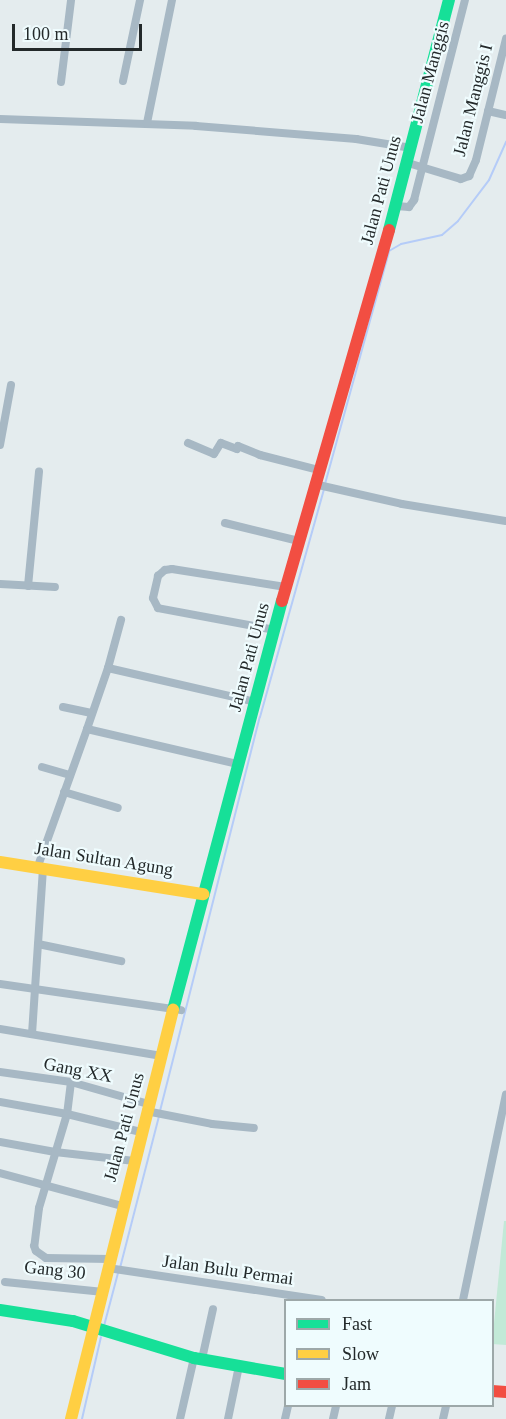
<!DOCTYPE html>
<style>
body{margin:0}
#map{position:relative;width:506px;height:1419px;overflow:hidden;background:#e4ecee;font-family:Georgia,serif}
div>[style]{position:absolute}
[style*='--x']{left:calc(var(--x)*1px);top:calc(var(--y)*1px);width:calc(var(--w)*1px);rotate:calc(var(--a)*1deg)}
.green>*{inset:0;background:#c2e9d7}
.stream>*{height:2px;margin:-1px;padding:0 1px;transform-origin:1px;border-radius:1px;background:#b5ccf8}
.street>*{height:8px;margin:-4px;padding:0 4px;transform-origin:4px;border-radius:4px;background:#a7b8c4}
.fast>*{height:12px;margin:-6px;padding:0 6px;transform-origin:6px;border-radius:6px;background:#16e098}
.slow>*{height:12px;margin:-6px;padding:0 6px;transform-origin:6px;border-radius:6px;background:#ffcf43}
.jam>*{height:12px;margin:-6px;padding:0 6px;transform-origin:6px;border-radius:6px;background:#f24e42}
span{translate:-50% -50%;white-space:nowrap;text-align:center;line-height:1.15;-webkit-text-stroke:4.5px #effcfe;paint-order:stroke}
.street-label{font-size:18px;color:#23292a}
.legend{position:absolute;left:284px;top:1299px;width:210px;height:108px;box-sizing:border-box;background:#effcfe;border:2px solid #9da8a9;margin:0;padding:8px 10px;list-style:none;font-size:18px;color:#23292a}
.legend li{display:flex;align-items:center;gap:12px;height:30px}
.legend b{width:30px;border:2px solid #9da8a9}
.scale{position:absolute;left:12px;top:24px;width:130px;height:27px;box-sizing:border-box;border:3px solid #23292a;border-top:0;padding-left:8px;font-size:18px;line-height:21px;white-space:nowrap;color:#23292a;-webkit-text-stroke:4px #effcfe;paint-order:stroke}
</style>
<div id="map">
<div class="green">
<div style="clip-path:polygon(504px 1221px,506px 1221px,506px 1345px,492px 1344px)"></div>
</div>
<div class="stream">
<div style="--x:325;--y:484;--w:242;--a:-74.6"></div>
<div style="--x:389;--y:251;--w:14;--a:-30"></div>
<div style="--x:401;--y:244;--w:42;--a:-12.4"></div>
<div style="--x:442;--y:235;--w:21;--a:-41"></div>
<div style="--x:458;--y:221;--w:51;--a:-52.9"></div>
<div style="--x:489;--y:180;--w:42;--a:-65.9"></div>
<div style="--x:160;--y:1111;--w:406;--a:-75.8"></div>
<div style="--x:260;--y:717;--w:236;--a:-74.3"></div>
<div style="--x:120;--y:1268;--w:157;--a:-75.6"></div>
<div style="--x:104;--y:1326;--w:55;--a:-75.2"></div>
<div style="--x:82;--y:1419;--w:84;--a:-77"></div>
</div>
<div class="street">
<div style="--x:123;--y:81;--w:83;--a:-78.1"></div>
<div style="--x:61;--y:82;--w:83;--a:-83"></div>
<div style="--x:488;--y:111;--w:18;--a:13"></div>
<div style="--x:0;--y:119;--w:196;--a:2"></div>
<div style="--x:196;--y:126;--w:161;--a:4.6"></div>
<div style="--x:356;--y:139;--w:56;--a:9.3"></div>
<div style="--x:147;--y:123;--w:126;--a:-78.5"></div>
<div style="--x:408;--y:163;--w:55;--a:16.8"></div>
<div style="--x:461;--y:179;--w:9;--a:-21"></div>
<div style="--x:469;--y:176;--w:17;--a:-66"></div>
<div style="--x:476;--y:160;--w:125;--a:-76.1"></div>
<div style="--x:396;--y:206;--w:13;--a:4"></div>
<div style="--x:409;--y:207;--w:9;--a:-54"></div>
<div style="--x:414;--y:200;--w:206;--a:-75.7"></div>
<div style="--x:188;--y:443;--w:28;--a:23"></div>
<div style="--x:214;--y:454;--w:13;--a:-58"></div>
<div style="--x:221;--y:443;--w:17;--a:21"></div>
<div style="--x:237;--y:449;--w:3;--a:-72"></div>
<div style="--x:238;--y:446;--w:24;--a:22"></div>
<div style="--x:260;--y:455;--w:61;--a:14.3"></div>
<div style="--x:0;--y:445;--w:61;--a:-79.6"></div>
<div style="--x:314;--y:484;--w:90;--a:12.8"></div>
<div style="--x:402;--y:504;--w:105;--a:9.3"></div>
<div style="--x:225;--y:523;--w:76;--a:13.7"></div>
<div style="--x:0;--y:584;--w:55;--a:3.1"></div>
<div style="--x:28;--y:586;--w:115;--a:-84.5"></div>
<div style="--x:275;--y:630;--w:119;--a:-169.4"></div>
<div style="--x:158;--y:608;--w:11;--a:-117"></div>
<div style="--x:153;--y:598;--w:23;--a:-77"></div>
<div style="--x:158;--y:576;--w:9;--a:-41"></div>
<div style="--x:165;--y:570;--w:7;--a:-8"></div>
<div style="--x:172;--y:569;--w:115;--a:9"></div>
<div style="--x:108;--y:668;--w:50;--a:-74.8"></div>
<div style="--x:63;--y:707;--w:29;--a:12"></div>
<div style="--x:87;--y:729;--w:65;--a:-71"></div>
<div style="--x:108;--y:668;--w:151;--a:13"></div>
<div style="--x:42;--y:767;--w:29;--a:16"></div>
<div style="--x:64;--y:792;--w:56;--a:16.5"></div>
<div style="--x:38;--y:866;--w:145;--a:-70.3"></div>
<div style="--x:87;--y:729;--w:155;--a:13.1"></div>
<div style="--x:38;--y:944;--w:85;--a:11.6"></div>
<div style="--x:0;--y:984;--w:183;--a:8.2"></div>
<div style="--x:0;--y:1029;--w:164;--a:9.5"></div>
<div style="--x:32;--y:1034;--w:167;--a:-86.2"></div>
<div style="--x:0;--y:1072;--w:72;--a:8"></div>
<div style="--x:71;--y:1082;--w:80;--a:15.9"></div>
<div style="--x:71;--y:1082;--w:32;--a:97"></div>
<div style="--x:67;--y:1114;--w:98;--a:106.6"></div>
<div style="--x:39;--y:1208;--w:38;--a:97"></div>
<div style="--x:34;--y:1246;--w:5;--a:68"></div>
<div style="--x:36;--y:1251;--w:12;--a:35"></div>
<div style="--x:46;--y:1258;--w:64;--a:0.9"></div>
<div style="--x:0;--y:1102;--w:68;--a:10.2"></div>
<div style="--x:67;--y:1114;--w:76;--a:13.7"></div>
<div style="--x:146;--y:1111;--w:67;--a:11.1"></div>
<div style="--x:212;--y:1124;--w:42;--a:5.4"></div>
<div style="--x:0;--y:1142;--w:56;--a:10.3"></div>
<div style="--x:55;--y:1152;--w:80;--a:6.5"></div>
<div style="--x:0;--y:1173;--w:126;--a:15.1"></div>
<div style="--x:108;--y:1268;--w:216;--a:8.5"></div>
<div style="--x:5;--y:1282;--w:99;--a:5.8"></div>
<div style="--x:463;--y:1300;--w:210;--a:-78.2"></div>
<div style="--x:202;--y:1359;--w:51;--a:-77.6"></div>
<div style="--x:180;--y:1419;--w:63;--a:-77.1"></div>
<div style="--x:228;--y:1419;--w:54;--a:-78.3"></div>
<div style="--x:285;--y:1419;--w:13;--a:-77"></div>
<div style="--x:333;--y:1419;--w:13;--a:-77"></div>
<div style="--x:389;--y:1419;--w:13;--a:-77"></div>
<div style="--x:443;--y:1419;--w:13;--a:-77"></div>
</div>
<div class="fast">
<div style="--x:389;--y:230;--w:238;--a:-75.4"></div>
<div style="--x:173;--y:1010;--w:423;--a:-75.1"></div>
<div style="--x:0;--y:1310;--w:74;--a:8.6"></div>
<div style="--x:73;--y:1321;--w:127;--a:17"></div>
<div style="--x:194;--y:1358;--w:93;--a:9.9"></div>
</div>
<div class="slow">
<div style="--x:0;--y:862;--w:206;--a:9"></div>
<div style="--x:71;--y:1419;--w:422;--a:-76"></div>
</div>
<div class="jam">
<div style="--x:282;--y:601;--w:386;--a:-73.9"></div>
<div style="--x:492;--y:1391;--w:14;--a:4"></div>
</div>
<div class="street-label">
<span style="left:430px;top:72px;rotate:-75deg">Jalan Manggis</span>
<span style="left:473px;top:100px;rotate:-76deg">Jalan Manggis I</span>
<span style="left:381px;top:190px;rotate:-75deg">Jalan Pati Unus</span>
<span style="left:249px;top:657px;rotate:-75deg">Jalan Pati Unus</span>
<span style="left:104px;top:859px;rotate:9deg">Jalan Sultan Agung</span>
<span style="left:78px;top:1070px;rotate:11deg">Gang XX</span>
<span style="left:124px;top:1127px;rotate:-75deg">Jalan Pati Unus</span>
<span style="left:55px;top:1270px;rotate:6deg">Gang 30</span>
<span style="left:228px;top:1270px;rotate:8deg">Jalan Bulu Permai</span>
</div>
<ul class="legend">
<li><b style="height:8px;background:#16e098"></b>Fast</li>
<li><b style="height:8px;background:#ffcf43"></b>Slow</li>
<li><b style="height:8px;background:#f24e42"></b>Jam</li>
</ul>
<div class="scale">100 m</div>
</div>
